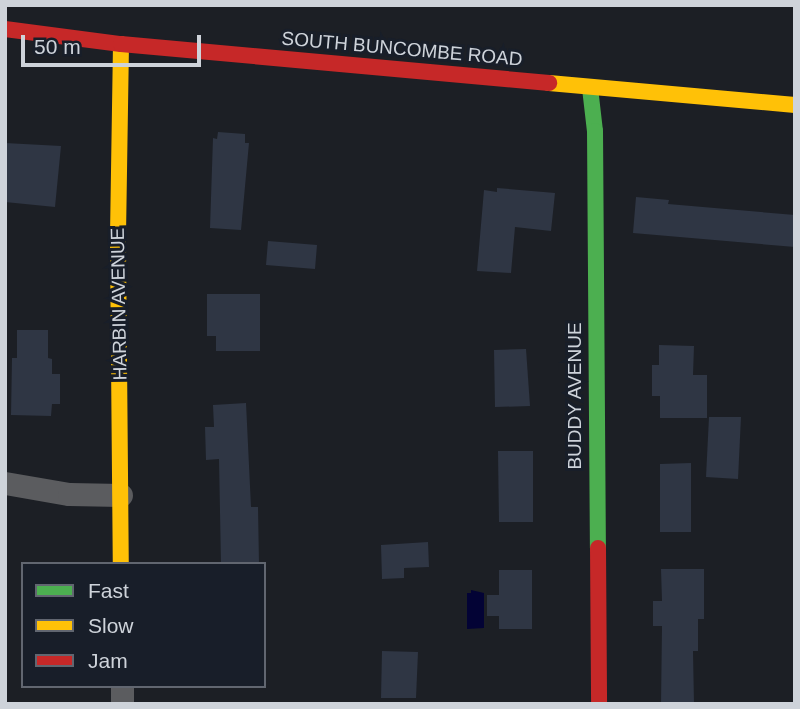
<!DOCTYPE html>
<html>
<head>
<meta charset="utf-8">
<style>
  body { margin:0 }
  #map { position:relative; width:800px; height:709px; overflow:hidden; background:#1c1f25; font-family:Arial,sans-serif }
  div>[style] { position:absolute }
  .water>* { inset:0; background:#030335 }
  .building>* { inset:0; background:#2f3644 }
  .street>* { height:23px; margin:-11.5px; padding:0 11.5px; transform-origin:11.5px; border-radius:11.5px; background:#5b5c5f }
  .fast>* { height:16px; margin:-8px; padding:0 8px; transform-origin:8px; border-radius:8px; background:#4caf50 }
  .slow>* { height:16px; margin:-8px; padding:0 8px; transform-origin:8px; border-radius:8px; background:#ffc107 }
  .jam>* { height:16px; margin:-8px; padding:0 8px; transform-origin:8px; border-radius:8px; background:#c62828 }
  span { translate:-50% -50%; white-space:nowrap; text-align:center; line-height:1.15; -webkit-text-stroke:6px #181e29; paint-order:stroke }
  .street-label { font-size:19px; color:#ced3da }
  .frame { position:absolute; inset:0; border:7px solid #ced3da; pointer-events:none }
  .legend { position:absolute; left:21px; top:562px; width:245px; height:126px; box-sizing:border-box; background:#181e29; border:2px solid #616670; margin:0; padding:9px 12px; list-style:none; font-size:21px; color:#ced3da }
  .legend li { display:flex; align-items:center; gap:14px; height:35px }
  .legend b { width:35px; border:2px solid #616670 }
  .scale { position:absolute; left:21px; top:35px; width:180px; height:32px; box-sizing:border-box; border:4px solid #ced3da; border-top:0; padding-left:9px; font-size:21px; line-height:24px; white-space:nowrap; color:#ced3da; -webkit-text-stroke:5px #181e29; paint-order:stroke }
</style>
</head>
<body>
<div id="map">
  <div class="water">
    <i style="clip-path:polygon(471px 590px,484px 593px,484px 628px,467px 629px,467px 593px,471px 593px)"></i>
  </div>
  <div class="building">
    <i style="clip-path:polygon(218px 132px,245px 134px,245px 143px,249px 143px,241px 230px,210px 228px,213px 138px,217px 139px)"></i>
    <i style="clip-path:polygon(5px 143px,61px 146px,55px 207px,5px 202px)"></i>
    <i style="clip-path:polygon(497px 188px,555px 193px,551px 231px,515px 227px,511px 273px,477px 271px,484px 190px,497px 192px)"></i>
    <i style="clip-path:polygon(636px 197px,669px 200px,668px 204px,795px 215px,795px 247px,633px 233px)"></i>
    <i style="clip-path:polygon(268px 241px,317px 245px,315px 269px,266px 265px)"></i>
    <i style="clip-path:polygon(207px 294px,260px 294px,260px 351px,216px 351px,216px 336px,207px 336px)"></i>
    <i style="clip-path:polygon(17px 330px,48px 330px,48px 358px,52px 359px,52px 374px,60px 374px,60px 404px,52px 404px,51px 416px,11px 415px,12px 358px,17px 358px)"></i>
    <i style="clip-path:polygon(659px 345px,694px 346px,693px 375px,707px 375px,707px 418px,660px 418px,660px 396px,652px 396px,652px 365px,659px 365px)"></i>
    <i style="clip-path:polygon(526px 349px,530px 406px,495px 407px,494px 350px)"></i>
    <i style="clip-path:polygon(246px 403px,251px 507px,258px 507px,259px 564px,221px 564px,219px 459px,206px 460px,205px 427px,214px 427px,213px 405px)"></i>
    <i style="clip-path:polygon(709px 417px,741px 417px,738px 479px,706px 477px)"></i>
    <i style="clip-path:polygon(498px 451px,533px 451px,533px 522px,499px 522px)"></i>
    <i style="clip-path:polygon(691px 463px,691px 532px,660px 532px,660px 464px)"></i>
    <i style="clip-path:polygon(428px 542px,429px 567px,404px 568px,404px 578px,382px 579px,381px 545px)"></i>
    <i style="clip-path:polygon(661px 569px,704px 569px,704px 619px,698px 619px,698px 651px,693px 651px,694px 704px,661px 704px,662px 626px,653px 626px,653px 601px,662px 601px)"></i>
    <i style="clip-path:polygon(499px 570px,532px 570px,532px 629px,499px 629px,499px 616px,487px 616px,487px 595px,499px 595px)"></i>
    <i style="clip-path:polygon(382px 651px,418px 652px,416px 698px,381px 698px)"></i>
  </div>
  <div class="street">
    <i style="left:5px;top:483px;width:65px;rotate:9.8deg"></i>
    <i style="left:69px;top:494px;width:52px;rotate:1.1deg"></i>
    <i style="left:122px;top:686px;width:18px;rotate:90deg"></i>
  </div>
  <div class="fast">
    <i style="left:590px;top:88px;width:43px;rotate:83.4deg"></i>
    <i style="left:595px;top:131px;width:417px;rotate:89.6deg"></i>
  </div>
  <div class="slow">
    <i style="left:121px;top:44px;width:201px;rotate:90.9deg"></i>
    <i style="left:118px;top:245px;width:319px;rotate:89.5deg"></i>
    <i style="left:549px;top:83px;width:247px;rotate:5.1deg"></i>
  </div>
  <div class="jam">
    <i style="left:5px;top:29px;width:117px;rotate:7.4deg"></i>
    <i style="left:121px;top:44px;width:430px;rotate:5.2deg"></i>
    <i style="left:598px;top:548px;width:156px;rotate:89.6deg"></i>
  </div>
  <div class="street-label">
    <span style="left:402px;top:49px;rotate:5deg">SOUTH BUNCOMBE ROAD</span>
    <span style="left:119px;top:304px;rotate:-91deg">HARBIN AVENUE</span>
    <span style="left:575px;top:396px;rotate:-90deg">BUDDY AVENUE</span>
  </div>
  <div class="frame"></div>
  <ul class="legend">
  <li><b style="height:9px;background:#4caf50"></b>Fast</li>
  <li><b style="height:9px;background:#ffc107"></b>Slow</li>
  <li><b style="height:9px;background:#c62828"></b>Jam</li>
  </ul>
  <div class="scale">50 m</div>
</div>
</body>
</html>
